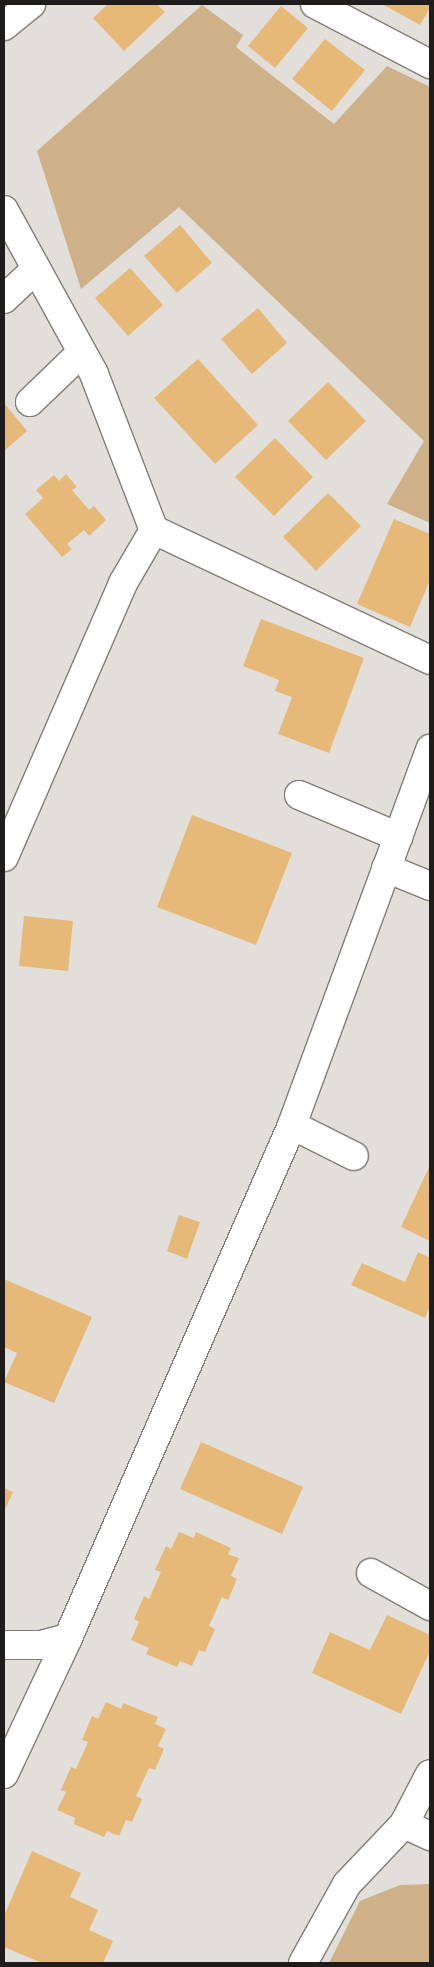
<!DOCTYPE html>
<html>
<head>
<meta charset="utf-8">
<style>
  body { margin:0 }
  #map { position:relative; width:434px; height:1967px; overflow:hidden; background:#e2dfda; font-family:"Varela Round",sans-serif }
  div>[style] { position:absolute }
  .green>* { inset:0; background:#ceb189 }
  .building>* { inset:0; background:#e6b979 }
  .roads { filter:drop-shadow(1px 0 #807d78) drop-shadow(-1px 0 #807d78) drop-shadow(0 1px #807d78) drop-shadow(0 -1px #807d78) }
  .minor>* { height:28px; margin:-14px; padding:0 14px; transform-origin:14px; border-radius:14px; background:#fff }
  span { translate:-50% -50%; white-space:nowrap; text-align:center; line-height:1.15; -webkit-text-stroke:4px #fff; paint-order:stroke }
  .frame { position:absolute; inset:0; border:5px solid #1e1d1b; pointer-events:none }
</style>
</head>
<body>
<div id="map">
  <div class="green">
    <i style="clip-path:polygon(202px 5px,243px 35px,236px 47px,334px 124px,387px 66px,430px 87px,430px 523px,387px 504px,424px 441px,179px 207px,81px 289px,37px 151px)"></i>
    <i style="clip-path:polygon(430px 1884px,430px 1963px,329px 1963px,360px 1901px,400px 1885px)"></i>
  </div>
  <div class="building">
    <i style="clip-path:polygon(108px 4px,157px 4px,165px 12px,124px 51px,93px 18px)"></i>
    <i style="clip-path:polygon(382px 4px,430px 4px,430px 8px,420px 25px)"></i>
    <i style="clip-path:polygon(281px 6px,308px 28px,275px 68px,248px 46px)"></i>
    <i style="clip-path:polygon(325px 39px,365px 70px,332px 111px,292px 79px)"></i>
    <i style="clip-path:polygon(180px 225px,212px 263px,177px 293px,144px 256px)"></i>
    <i style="clip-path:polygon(130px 268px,163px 305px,128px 336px,95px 298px)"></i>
    <i style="clip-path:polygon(258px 308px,287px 343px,252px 374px,221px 339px)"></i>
    <i style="clip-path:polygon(198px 359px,258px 425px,215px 464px,154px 398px)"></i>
    <i style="clip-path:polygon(328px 382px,366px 421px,326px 460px,288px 421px)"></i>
    <i style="clip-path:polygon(4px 403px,27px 431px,4px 451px)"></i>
    <i style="clip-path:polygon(275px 438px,313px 477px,274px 516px,235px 477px)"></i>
    <i style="clip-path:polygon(66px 474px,77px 487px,72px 490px,89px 510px,94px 506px,106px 520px,89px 536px,84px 530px,67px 544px,72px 549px,62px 557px,25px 514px,43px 498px,36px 490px,54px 475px,59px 481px)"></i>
    <i style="clip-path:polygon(328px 493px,361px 526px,316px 571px,283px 537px)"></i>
    <i style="clip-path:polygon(394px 519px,430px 534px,430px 580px,410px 627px,357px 604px)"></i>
    <i style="clip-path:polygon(261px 619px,364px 658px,329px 753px,278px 734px,292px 697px,275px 691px,279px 680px,243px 666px)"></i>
    <i style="clip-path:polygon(192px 815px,292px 853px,256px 945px,157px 907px)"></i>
    <i style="clip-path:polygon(24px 916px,73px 921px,68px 971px,19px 966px)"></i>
    <i style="clip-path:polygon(430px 1165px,430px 1241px,401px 1227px)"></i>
    <i style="clip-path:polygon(179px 1215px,200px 1222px,187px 1259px,167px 1251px)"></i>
    <i style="clip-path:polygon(418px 1252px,430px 1258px,430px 1306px,425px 1318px,351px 1285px,362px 1263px,405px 1282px)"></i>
    <i style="clip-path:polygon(4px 1279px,92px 1317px,54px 1403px,4px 1382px,17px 1353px,4px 1347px)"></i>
    <i style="clip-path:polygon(201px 1442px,303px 1487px,282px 1534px,180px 1489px)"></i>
    <i style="clip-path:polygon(4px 1488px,13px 1492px,4px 1512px)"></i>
    <i style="clip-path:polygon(179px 1532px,194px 1538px,196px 1532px,231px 1548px,228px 1554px,239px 1558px,231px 1576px,237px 1579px,228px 1600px,222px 1597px,209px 1626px,215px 1629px,205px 1652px,199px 1650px,192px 1666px,180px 1661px,177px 1667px,146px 1654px,149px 1648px,131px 1640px,139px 1622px,134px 1619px,144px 1596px,149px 1599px,161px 1572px,155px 1570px,166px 1546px,171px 1549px)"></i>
    <i style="clip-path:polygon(387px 1615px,430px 1635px,430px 1651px,401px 1714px,312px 1673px,330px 1632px,370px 1650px)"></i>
    <i style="clip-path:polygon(106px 1702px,121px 1709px,123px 1703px,158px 1717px,155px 1724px,166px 1729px,158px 1746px,164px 1749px,155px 1770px,149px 1768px,136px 1796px,142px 1799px,132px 1822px,126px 1820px,119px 1836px,107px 1831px,104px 1837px,74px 1824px,75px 1818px,57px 1810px,66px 1792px,61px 1790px,71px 1767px,76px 1769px,88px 1742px,82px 1740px,92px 1716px,98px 1719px)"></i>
    <i style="clip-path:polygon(32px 1851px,81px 1873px,70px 1897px,98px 1910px,89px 1930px,113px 1941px,103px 1963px,42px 1963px,4px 1947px,4px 1916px)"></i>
  </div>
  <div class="roads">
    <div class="minor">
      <i style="left:315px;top:4px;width:130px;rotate:27.6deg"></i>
      <i style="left:4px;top:26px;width:35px;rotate:-39deg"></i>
      <i style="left:4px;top:210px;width:187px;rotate:61.2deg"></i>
      <i style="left:94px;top:374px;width:167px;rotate:69deg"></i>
      <i style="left:154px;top:530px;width:305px;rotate:25.2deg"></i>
      <i style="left:4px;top:299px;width:44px;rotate:-43.2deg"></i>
      <i style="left:30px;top:402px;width:72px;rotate:-43.9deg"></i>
      <i style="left:299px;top:795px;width:108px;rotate:22.8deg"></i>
      <i style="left:4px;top:857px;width:299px;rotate:-66.5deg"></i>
      <i style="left:123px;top:583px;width:61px;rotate:-59.7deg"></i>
      <i style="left:386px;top:868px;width:48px;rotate:22.2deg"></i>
      <i style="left:292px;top:1125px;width:69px;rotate:26.6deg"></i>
      <i style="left:371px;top:1573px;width:68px;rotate:29.2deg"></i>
      <i style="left:4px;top:1645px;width:37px"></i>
      <i style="left:41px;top:1645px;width:28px;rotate:-15deg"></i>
      <i style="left:4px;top:1774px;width:150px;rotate:-64.8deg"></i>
      <i style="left:68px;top:1638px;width:560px;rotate:-66.41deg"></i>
      <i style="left:292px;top:1125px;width:401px;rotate:-69.8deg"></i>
      <i style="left:404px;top:1824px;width:29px;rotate:25deg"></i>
      <i style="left:303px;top:1963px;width:90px;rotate:-60.9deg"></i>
      <i style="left:347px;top:1884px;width:83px;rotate:-46.5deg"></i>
      <i style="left:404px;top:1824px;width:56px;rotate:-62.5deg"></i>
    </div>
  </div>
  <div class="frame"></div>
</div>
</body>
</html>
